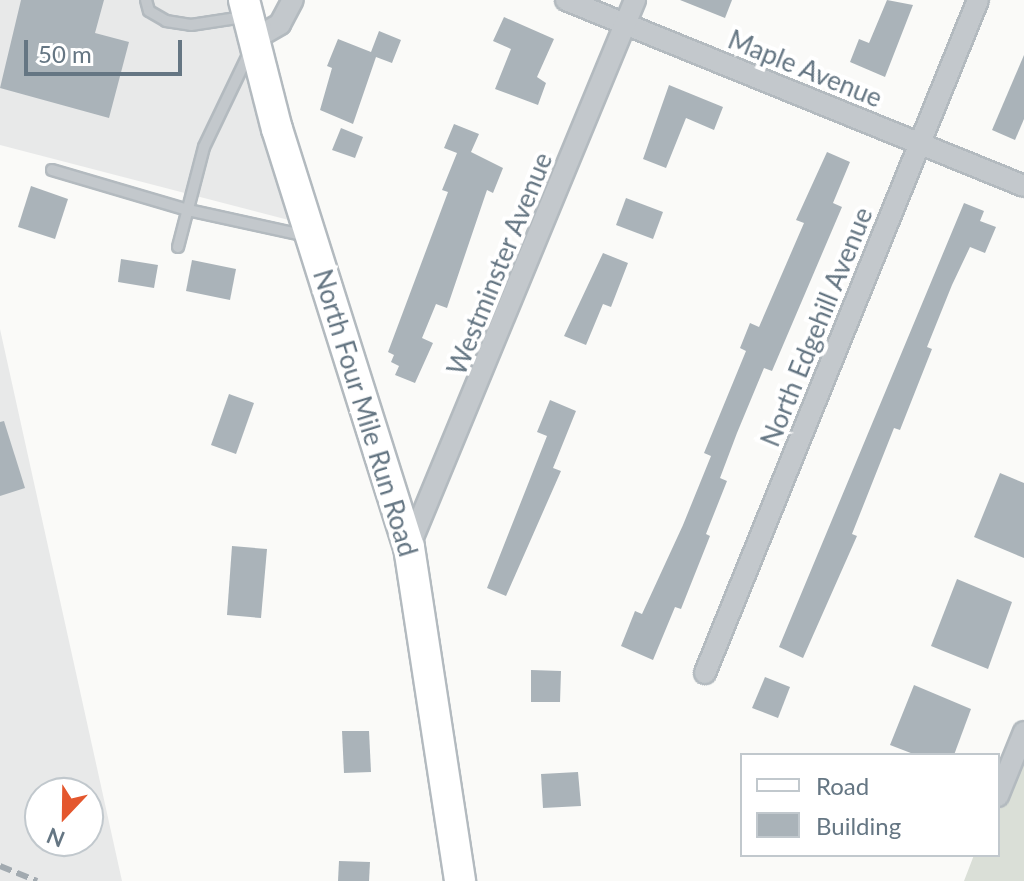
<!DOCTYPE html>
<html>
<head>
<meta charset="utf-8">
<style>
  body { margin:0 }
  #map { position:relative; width:1024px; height:881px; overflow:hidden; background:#fafaf8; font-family:Lato,sans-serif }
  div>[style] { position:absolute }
  .built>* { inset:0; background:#e8e9e9 }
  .green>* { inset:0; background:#dadfd7 }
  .building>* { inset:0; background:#aab3b9 }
  .roads { filter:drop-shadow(2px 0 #b3babf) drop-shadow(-2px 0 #b3babf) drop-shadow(0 2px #b3babf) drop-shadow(0 -2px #b3babf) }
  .lane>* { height:10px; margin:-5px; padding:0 5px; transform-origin:5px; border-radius:5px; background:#c3c8cc }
  .street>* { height:20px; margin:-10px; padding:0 10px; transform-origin:10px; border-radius:10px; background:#c3c8cc }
  .secondary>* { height:30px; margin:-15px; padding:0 15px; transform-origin:15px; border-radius:15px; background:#fff }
  .rail>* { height:6px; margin-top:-3px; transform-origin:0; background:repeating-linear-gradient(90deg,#a2aab0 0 12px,transparent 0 18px) }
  span { translate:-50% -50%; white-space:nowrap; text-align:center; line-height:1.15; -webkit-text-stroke:8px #fff; paint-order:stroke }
  .street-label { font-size:26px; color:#657683 }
  .legend { position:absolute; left:740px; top:753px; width:260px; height:104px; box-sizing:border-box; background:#fff; border:2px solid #c1c8cd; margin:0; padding:10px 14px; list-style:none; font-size:24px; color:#657683 }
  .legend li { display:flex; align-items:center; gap:16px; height:40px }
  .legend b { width:40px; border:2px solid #c1c8cd }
  .north { position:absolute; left:24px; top:777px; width:80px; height:80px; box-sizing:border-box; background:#fff; border:2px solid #c1c8cd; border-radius:50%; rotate:202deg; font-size:22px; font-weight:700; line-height:32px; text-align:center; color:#657683 }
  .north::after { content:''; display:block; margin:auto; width:28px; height:36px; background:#e4572e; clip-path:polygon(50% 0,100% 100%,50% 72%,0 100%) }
  .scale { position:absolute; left:24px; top:40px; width:158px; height:36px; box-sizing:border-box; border:4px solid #657683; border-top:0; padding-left:10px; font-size:24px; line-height:28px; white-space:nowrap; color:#657683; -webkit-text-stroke:6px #fff; paint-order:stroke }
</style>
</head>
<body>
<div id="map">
  <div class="built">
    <i style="clip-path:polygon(0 0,244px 0,308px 225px,0 145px)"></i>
    <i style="clip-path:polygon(evenodd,0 329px,122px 881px,0 881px,0 329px,40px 793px,88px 793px,88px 841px,40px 841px,40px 793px)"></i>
  </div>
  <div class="green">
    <i style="clip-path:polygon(1024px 732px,1024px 881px,964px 881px,974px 855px,998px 855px,998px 796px)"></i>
  </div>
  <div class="building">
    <i style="clip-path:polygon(21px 0,104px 0,95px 33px,129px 42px,109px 118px,0 88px)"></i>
    <i style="clip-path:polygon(680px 0,732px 0,725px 18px)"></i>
    <i style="clip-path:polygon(887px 0,913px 5px,885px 77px,850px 62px,859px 39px,869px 43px)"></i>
    <i style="clip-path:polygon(504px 17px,554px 39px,537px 77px,546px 83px,538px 105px,495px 89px,511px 49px,493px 41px)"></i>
    <i style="clip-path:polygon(379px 31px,401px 40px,392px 63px,376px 57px,353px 124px,320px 110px,332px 68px,327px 66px,338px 39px,371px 52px)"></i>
    <i style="clip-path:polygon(1024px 55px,1024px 119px,1015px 140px,992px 130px)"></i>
    <i style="clip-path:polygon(669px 85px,723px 107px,714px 130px,686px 118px,666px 168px,643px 159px)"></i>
    <i style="clip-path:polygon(454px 124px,479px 134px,471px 152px,503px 168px,493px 193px,487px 190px,447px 308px,436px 304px,422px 338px,433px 343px,415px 383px,395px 375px,399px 366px,391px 362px,394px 355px,388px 352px,448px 192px,442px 190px,457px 153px,444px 148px)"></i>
    <i style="clip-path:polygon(341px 128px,363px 137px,355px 158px,332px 150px)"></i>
    <i style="clip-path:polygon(827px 152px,850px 162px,833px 203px,842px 207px,772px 371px,764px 368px,737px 433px,720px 478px,727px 481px,706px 534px,710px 536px,681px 609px,675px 607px,653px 660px,621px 646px,635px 611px,642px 614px,683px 525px,711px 456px,704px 453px,746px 351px,740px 348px,750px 323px,759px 327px,804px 223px,796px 220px)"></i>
    <i style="clip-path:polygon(31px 186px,68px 199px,55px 239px,18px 227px)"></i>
    <i style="clip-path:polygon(626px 198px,663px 212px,653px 239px,616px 225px)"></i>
    <i style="clip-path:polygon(964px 203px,984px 211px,980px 221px,996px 227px,985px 253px,970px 247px,952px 285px,927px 347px,932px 349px,900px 430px,894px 428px,852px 534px,857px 536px,803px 658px,779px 647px)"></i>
    <i style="clip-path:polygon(603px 253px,628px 263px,611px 307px,603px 304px,586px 345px,564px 336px)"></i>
    <i style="clip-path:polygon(121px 259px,158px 265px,154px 288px,118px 282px)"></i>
    <i style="clip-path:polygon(192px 260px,236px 269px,230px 300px,186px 291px)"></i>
    <i style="clip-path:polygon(229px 394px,254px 403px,236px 454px,211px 445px)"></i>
    <i style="clip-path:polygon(550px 400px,576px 411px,553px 468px,561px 471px,506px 596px,487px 588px,547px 436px,537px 432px)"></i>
    <i style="clip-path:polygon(4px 421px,25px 488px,0 496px,0 422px)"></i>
    <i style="clip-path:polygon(1000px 473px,1024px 483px,1024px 558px,974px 537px)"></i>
    <i style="clip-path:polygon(232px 546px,267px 549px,261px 618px,227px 615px)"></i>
    <i style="clip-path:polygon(957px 579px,1012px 602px,988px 669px,931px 646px)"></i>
    <i style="clip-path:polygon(531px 670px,561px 671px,560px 702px,531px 702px)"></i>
    <i style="clip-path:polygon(765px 677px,790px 687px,778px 718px,752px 708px)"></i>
    <i style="clip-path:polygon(914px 685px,971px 709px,954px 755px,916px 755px,890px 745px)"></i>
    <i style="clip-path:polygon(342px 731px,369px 731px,371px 772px,344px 773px)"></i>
    <i style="clip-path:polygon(578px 772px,581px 806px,543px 808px,541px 774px)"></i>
    <i style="clip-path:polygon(339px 861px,370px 862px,369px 881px,338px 881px)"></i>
  </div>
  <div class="roads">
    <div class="lane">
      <i style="left:146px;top:0;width:11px;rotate:75deg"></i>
      <i style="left:149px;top:11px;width:20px;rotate:30deg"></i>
      <i style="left:166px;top:21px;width:25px;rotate:9deg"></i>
      <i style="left:191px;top:25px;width:53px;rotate:-8.7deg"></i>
      <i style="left:52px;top:170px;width:142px;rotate:16.4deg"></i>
      <i style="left:188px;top:210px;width:121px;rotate:12.4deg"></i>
      <i style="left:178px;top:247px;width:103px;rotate:-75.4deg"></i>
      <i style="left:204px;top:147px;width:106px;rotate:-64.4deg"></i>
    </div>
    <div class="street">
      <i style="left:566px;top:0;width:494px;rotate:22.1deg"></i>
      <i style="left:256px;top:38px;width:28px;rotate:-30deg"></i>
      <i style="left:280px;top:24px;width:27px;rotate:-62deg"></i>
      <i style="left:409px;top:547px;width:592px;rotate:-67.55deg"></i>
      <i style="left:705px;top:673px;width:726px;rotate:-67.92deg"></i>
      <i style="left:998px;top:796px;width:69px;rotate:-67.9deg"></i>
    </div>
    <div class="secondary">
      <i style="left:244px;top:0;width:133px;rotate:75.7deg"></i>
      <i style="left:277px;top:129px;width:438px;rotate:72.5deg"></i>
      <i style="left:409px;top:547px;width:338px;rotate:81.3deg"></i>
    </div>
  </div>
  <div class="rail">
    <i style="left:0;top:866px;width:40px;rotate:22deg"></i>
  </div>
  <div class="street-label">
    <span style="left:805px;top:69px;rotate:22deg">Maple Avenue</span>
    <span style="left:500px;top:264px;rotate:-68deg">Westminster Avenue</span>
    <span style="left:817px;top:327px;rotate:-68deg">North Edgehill Avenue</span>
    <span style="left:365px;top:413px;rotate:73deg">North Four Mile Run Road</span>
  </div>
  <ul class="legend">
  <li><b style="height:10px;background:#fff"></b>Road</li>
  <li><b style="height:22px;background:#aab3b9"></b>Building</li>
  </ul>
  <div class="north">N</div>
  <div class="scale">50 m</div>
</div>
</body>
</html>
